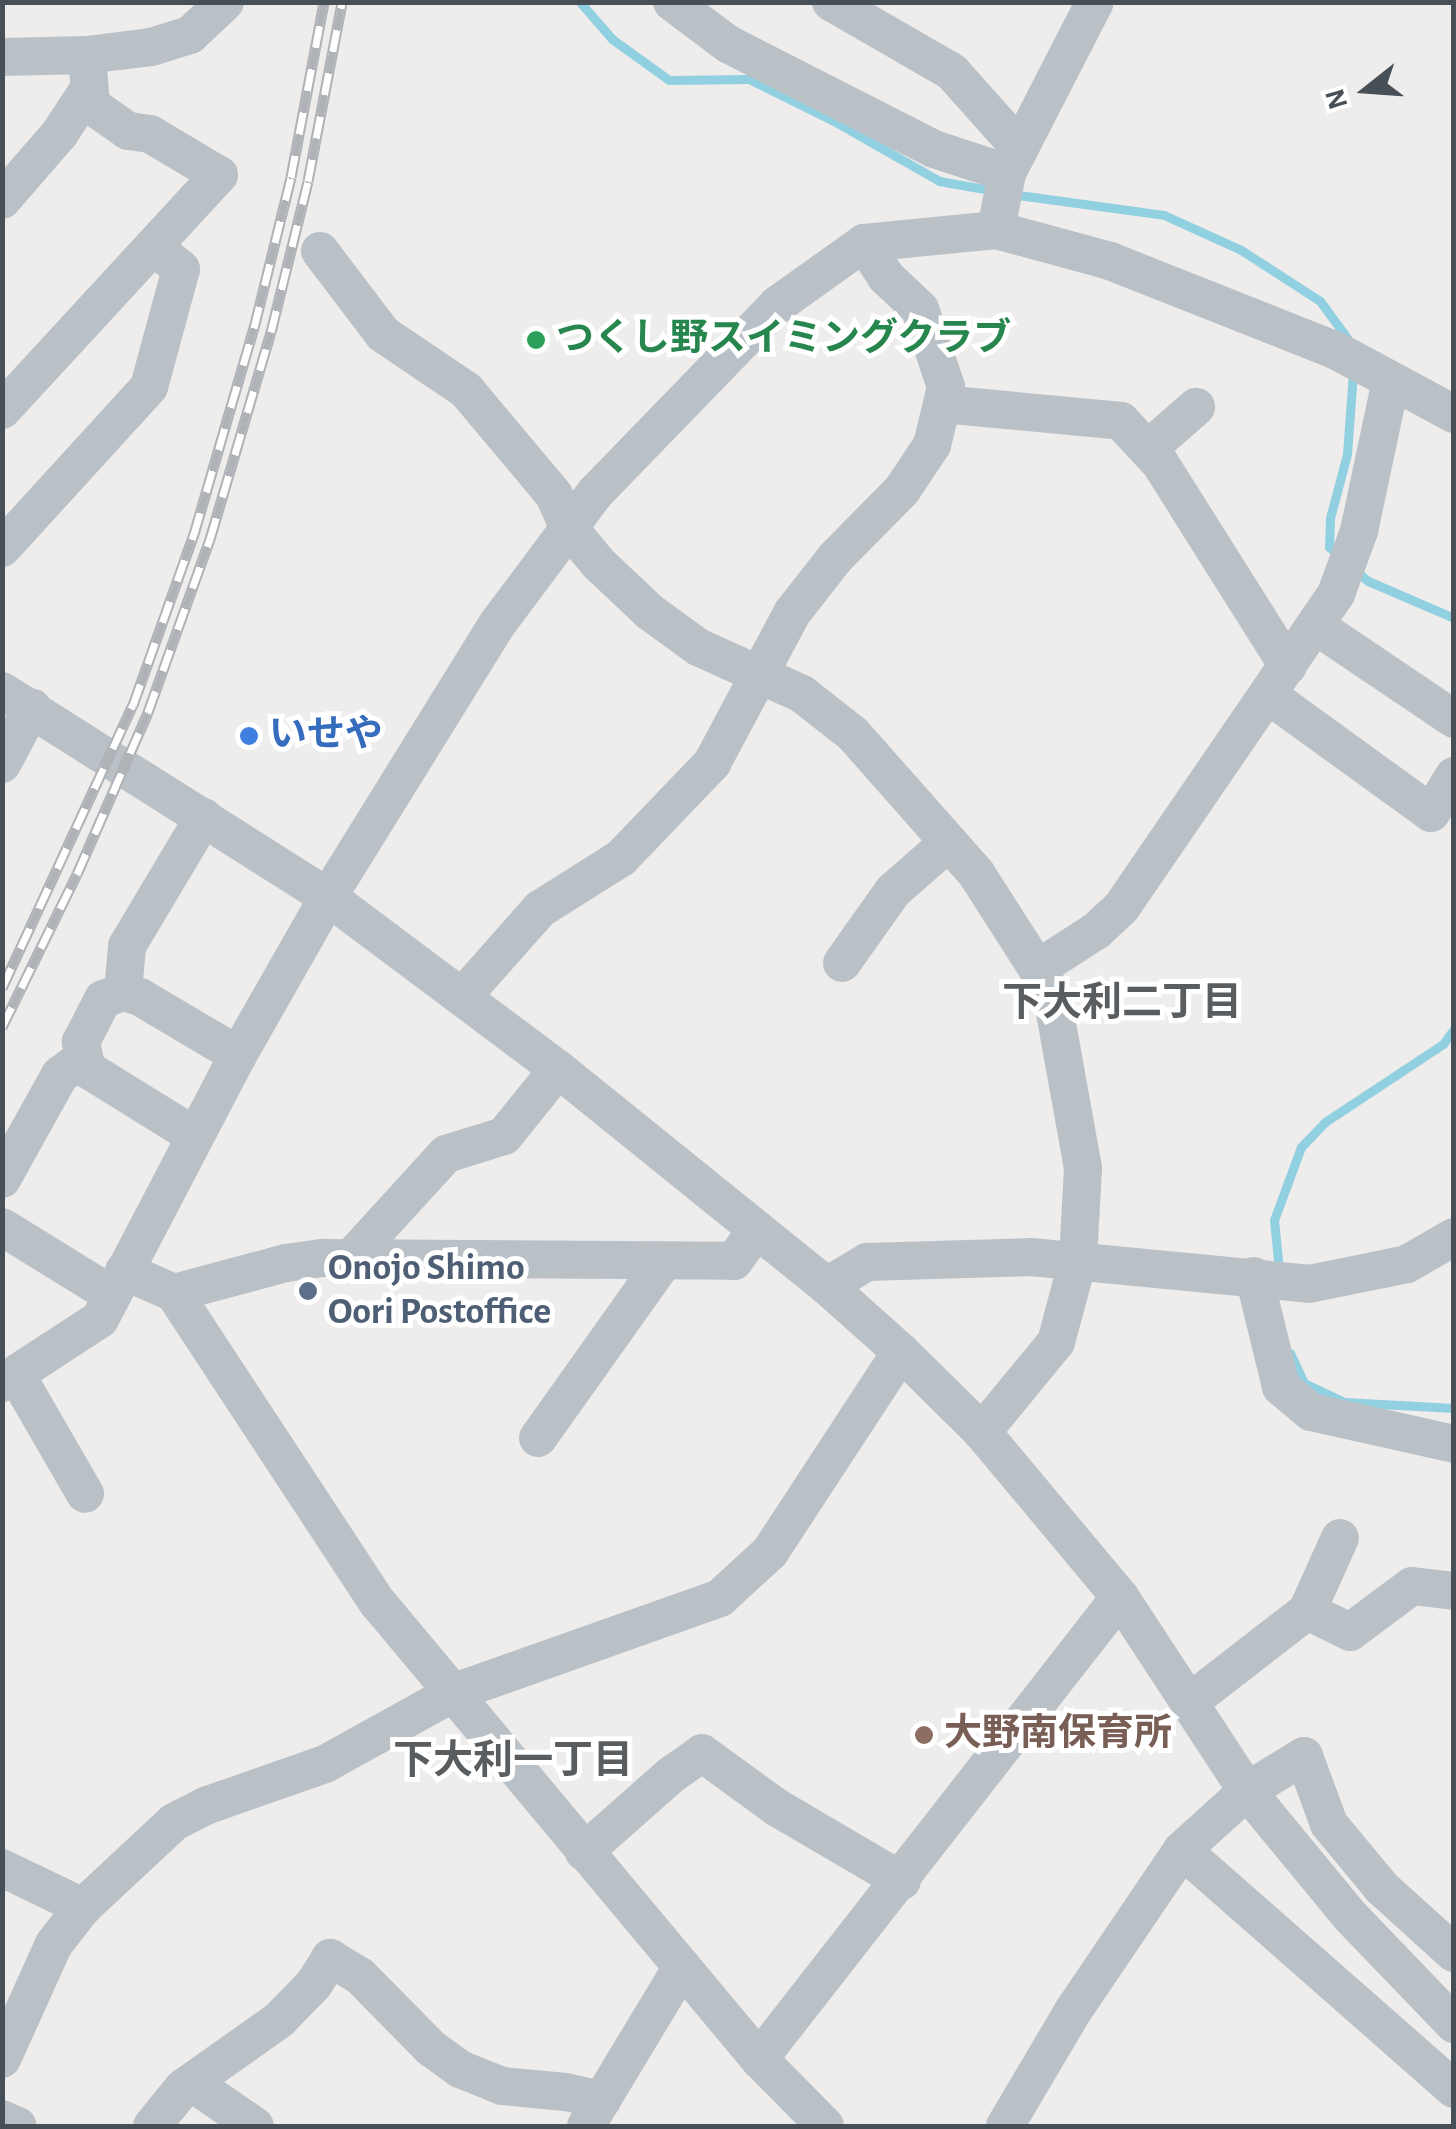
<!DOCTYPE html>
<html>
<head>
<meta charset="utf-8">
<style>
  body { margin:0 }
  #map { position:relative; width:1456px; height:2129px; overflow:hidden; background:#efecec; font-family:"Alegreya Sans","Noto Sans JP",sans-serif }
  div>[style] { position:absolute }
  .stream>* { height:9px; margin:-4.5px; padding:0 4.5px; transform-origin:4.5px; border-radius:4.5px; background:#90d0e1 }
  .minor>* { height:38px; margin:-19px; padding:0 19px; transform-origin:19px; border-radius:19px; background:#b9c1c7 }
  .rail>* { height:11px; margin-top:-5.5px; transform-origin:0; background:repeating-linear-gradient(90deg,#fff 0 22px,#afb2b6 0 44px); box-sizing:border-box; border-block:2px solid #afb2b6 }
  .dots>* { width:28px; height:28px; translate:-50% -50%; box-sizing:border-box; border:5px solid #fff; border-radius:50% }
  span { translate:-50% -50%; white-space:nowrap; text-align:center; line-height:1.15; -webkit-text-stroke:10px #fff; paint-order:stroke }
  .leisure-label { font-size:38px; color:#27864d; font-weight:700 }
  .left { translate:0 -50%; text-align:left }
  .shop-label { font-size:38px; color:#366cbe; font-weight:700 }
  .service-label { font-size:38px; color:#4e5e75; font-weight:700 }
  .education-label { font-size:38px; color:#785e54; font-weight:700 }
  .neighbourhood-label { font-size:40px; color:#5a5d60; font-weight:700 }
  .frame { position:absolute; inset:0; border:5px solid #474f57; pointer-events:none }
  .north { position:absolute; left:1316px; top:40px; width:100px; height:100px; -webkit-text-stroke:8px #fff; paint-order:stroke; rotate:253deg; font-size:28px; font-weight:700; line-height:40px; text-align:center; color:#474f57 }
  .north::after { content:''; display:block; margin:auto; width:35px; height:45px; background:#474f57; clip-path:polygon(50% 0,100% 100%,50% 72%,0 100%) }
</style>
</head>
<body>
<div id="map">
  <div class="stream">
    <i style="left:580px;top:2px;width:49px;rotate:49.1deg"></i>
    <i style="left:612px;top:39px;width:70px;rotate:35.7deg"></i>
    <i style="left:669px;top:80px;width:80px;rotate:-0.7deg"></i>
    <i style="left:749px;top:79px;width:95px;rotate:26.3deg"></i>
    <i style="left:834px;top:121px;width:121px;rotate:29.7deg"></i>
    <i style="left:939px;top:181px;width:58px;rotate:10deg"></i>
    <i style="left:1011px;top:194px;width:154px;rotate:7.8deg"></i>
    <i style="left:1164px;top:215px;width:85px;rotate:24.4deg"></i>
    <i style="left:1241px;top:250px;width:94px;rotate:32.8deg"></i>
    <i style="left:1320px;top:301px;width:51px;rotate:53.8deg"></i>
    <i style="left:1338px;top:555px;width:12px;rotate:-138deg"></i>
    <i style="left:1329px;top:547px;width:29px;rotate:-88deg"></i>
    <i style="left:1330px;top:518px;width:66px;rotate:-75.1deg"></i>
    <i style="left:1347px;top:454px;width:82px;rotate:-85.8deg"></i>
    <i style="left:1354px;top:569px;width:18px;rotate:41deg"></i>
    <i style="left:1368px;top:581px;width:94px;rotate:23.3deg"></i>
    <i style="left:1279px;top:1270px;width:50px;rotate:-95.7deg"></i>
    <i style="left:1274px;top:1220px;width:78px;rotate:-69.7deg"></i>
    <i style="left:1301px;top:1147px;width:35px;rotate:-46deg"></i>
    <i style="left:1325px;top:1122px;width:141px;rotate:-33.5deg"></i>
    <i style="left:1443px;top:1044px;width:19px;rotate:-54deg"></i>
    <i style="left:1290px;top:1353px;width:33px;rotate:65deg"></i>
    <i style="left:1304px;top:1383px;width:44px;rotate:25.4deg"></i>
    <i style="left:1344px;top:1402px;width:110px;rotate:3.1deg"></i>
  </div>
  <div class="minor">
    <i style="left:672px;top:2px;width:70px;rotate:36.9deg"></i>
    <i style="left:728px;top:44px;width:231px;rotate:27deg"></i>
    <i style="left:934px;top:149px;width:77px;rotate:18.2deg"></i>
    <i style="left:831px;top:2px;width:140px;rotate:30deg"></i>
    <i style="left:952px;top:72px;width:102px;rotate:48.2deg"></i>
    <i style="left:2px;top:57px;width:85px;rotate:-1.3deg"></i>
    <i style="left:87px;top:55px;width:64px;rotate:-7.1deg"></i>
    <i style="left:151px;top:47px;width:41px;rotate:-17.1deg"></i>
    <i style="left:190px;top:35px;width:48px;rotate:-43.3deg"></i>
    <i style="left:2px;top:200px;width:89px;rotate:-49.1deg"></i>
    <i style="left:60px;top:133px;width:51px;rotate:-56.9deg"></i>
    <i style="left:996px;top:230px;width:58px;rotate:-79.1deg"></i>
    <i style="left:1007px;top:173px;width:192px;rotate:-62.8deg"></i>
    <i style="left:320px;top:251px;width:104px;rotate:52.8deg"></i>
    <i style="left:383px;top:334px;width:100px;rotate:34deg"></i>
    <i style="left:466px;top:390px;width:137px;rotate:50deg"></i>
    <i style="left:554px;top:495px;width:36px;rotate:66deg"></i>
    <i style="left:569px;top:528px;width:47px;rotate:50.2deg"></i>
    <i style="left:599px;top:564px;width:70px;rotate:43.3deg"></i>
    <i style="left:650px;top:612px;width:59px;rotate:36.1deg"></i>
    <i style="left:698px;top:647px;width:114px;rotate:24.3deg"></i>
    <i style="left:802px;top:694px;width:65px;rotate:38.1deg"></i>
    <i style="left:853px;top:734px;width:186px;rotate:48.5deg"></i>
    <i style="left:976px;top:873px;width:128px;rotate:57.4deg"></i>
    <i style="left:1045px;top:981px;width:28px;rotate:71deg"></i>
    <i style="left:1054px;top:1007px;width:164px;rotate:79.8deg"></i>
    <i style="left:1083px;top:1168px;width:92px;rotate:93.1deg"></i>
    <i style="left:1078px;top:1260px;width:85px;rotate:105deg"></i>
    <i style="left:1056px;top:1342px;width:117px;rotate:129.4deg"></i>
    <i style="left:942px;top:404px;width:180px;rotate:5.4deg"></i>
    <i style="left:1121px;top:421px;width:57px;rotate:47.1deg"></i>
    <i style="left:1160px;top:463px;width:240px;rotate:57.8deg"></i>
    <i style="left:2px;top:410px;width:320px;rotate:-47.3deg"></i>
    <i style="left:219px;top:175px;width:80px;rotate:-149.3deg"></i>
    <i style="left:150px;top:134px;width:22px;rotate:-172deg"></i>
    <i style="left:128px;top:131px;width:45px;rotate:-144.9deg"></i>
    <i style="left:91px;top:105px;width:50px;rotate:-94.6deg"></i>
    <i style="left:1148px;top:449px;width:64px;rotate:-41.2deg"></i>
    <i style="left:2px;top:548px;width:218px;rotate:-47.6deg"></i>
    <i style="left:149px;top:387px;width:122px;rotate:-74.8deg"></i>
    <i style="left:181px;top:269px;width:35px;rotate:-141deg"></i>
    <i style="left:1316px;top:626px;width:166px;rotate:34deg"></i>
    <i style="left:2px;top:691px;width:386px;rotate:32.3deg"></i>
    <i style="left:328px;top:897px;width:287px;rotate:36.8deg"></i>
    <i style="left:558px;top:1069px;width:346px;rotate:38.9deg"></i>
    <i style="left:827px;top:1286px;width:99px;rotate:41.7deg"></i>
    <i style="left:901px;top:1352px;width:114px;rotate:44.6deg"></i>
    <i style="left:982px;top:1432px;width:215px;rotate:50.1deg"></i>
    <i style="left:1120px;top:1597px;width:232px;rotate:56.8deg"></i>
    <i style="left:1247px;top:1791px;width:163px;rotate:50.5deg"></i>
    <i style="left:1351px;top:1917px;width:149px;rotate:46.1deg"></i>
    <i style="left:1268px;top:695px;width:201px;rotate:35.9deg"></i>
    <i style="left:1431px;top:813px;width:44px;rotate:-58.1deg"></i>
    <i style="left:2px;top:764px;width:64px;rotate:-61.8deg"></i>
    <i style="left:842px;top:963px;width:88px;rotate:-54.7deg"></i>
    <i style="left:893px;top:891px;width:74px;rotate:-41.2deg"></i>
    <i style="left:1037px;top:969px;width:70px;rotate:-32.8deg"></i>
    <i style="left:1096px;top:931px;width:34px;rotate:-43deg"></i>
    <i style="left:1121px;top:908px;width:381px;rotate:-55.6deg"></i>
    <i style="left:1336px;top:594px;width:67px;rotate:-69.9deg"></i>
    <i style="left:1359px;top:531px;width:153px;rotate:-78deg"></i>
    <i style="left:123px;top:992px;width:46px;rotate:-85deg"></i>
    <i style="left:127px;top:946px;width:150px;rotate:-59.2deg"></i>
    <i style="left:463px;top:996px;width:116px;rotate:-48.5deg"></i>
    <i style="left:540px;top:909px;width:96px;rotate:-32.2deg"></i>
    <i style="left:621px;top:858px;width:132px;rotate:-46.2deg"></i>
    <i style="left:712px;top:763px;width:170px;rotate:-61.9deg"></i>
    <i style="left:792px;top:613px;width:70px;rotate:-52deg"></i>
    <i style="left:835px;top:558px;width:95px;rotate:-45.4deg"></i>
    <i style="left:902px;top:490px;width:54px;rotate:-56.3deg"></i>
    <i style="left:932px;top:445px;width:60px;rotate:-76.4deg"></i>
    <i style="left:946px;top:387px;width:82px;rotate:-108.4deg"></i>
    <i style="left:920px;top:309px;width:47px;rotate:-136.7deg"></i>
    <i style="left:886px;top:277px;width:40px;rotate:-122.9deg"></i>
    <i style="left:195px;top:1136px;width:127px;rotate:-148.2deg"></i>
    <i style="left:87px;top:1069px;width:28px;rotate:-103deg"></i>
    <i style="left:81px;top:1042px;width:48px;rotate:-62.9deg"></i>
    <i style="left:103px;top:999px;width:21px;rotate:-19deg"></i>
    <i style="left:123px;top:992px;width:18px;rotate:16deg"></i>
    <i style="left:140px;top:997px;width:114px;rotate:30.6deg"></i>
    <i style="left:2px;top:1179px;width:119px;rotate:-60.9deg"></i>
    <i style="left:60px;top:1075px;width:26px;rotate:-37deg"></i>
    <i style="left:2px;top:1227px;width:129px;rotate:31.7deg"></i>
    <i style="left:352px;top:1257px;width:139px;rotate:-47.6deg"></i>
    <i style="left:446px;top:1154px;width:61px;rotate:-17.2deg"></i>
    <i style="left:504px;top:1136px;width:86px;rotate:-51.1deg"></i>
    <i style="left:124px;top:1271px;width:55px;rotate:23.7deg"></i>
    <i style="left:174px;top:1293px;width:371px;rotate:56.7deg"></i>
    <i style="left:378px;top:1603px;width:594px;rotate:50.12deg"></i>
    <i style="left:759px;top:2059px;width:94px;rotate:45.4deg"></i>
    <i style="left:1254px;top:1276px;width:114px;rotate:76.3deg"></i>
    <i style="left:1281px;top:1387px;width:39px;rotate:40deg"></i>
    <i style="left:1311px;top:1412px;width:147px;rotate:12.6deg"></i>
    <i style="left:827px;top:1286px;width:47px;rotate:-31deg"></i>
    <i style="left:867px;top:1262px;width:164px;rotate:-1.7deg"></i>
    <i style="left:1031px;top:1257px;width:279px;rotate:5.5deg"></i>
    <i style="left:1309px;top:1284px;width:100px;rotate:-11.5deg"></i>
    <i style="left:1407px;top:1264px;width:54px;rotate:-29.9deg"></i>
    <i style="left:174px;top:1293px;width:116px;rotate:-15deg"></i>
    <i style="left:286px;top:1263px;width:37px;rotate:-8deg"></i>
    <i style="left:323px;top:1258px;width:411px;rotate:0.4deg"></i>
    <i style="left:734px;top:1261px;width:39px;rotate:-54deg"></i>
    <i style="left:17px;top:1376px;width:136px;rotate:60deg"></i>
    <i style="left:2px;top:1383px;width:117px;rotate:-33.1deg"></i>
    <i style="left:100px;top:1319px;width:298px;rotate:-62.4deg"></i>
    <i style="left:238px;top:1055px;width:182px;rotate:-60.3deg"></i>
    <i style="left:328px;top:897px;width:322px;rotate:-58.2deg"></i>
    <i style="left:498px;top:623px;width:119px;rotate:-53.2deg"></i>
    <i style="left:569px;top:528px;width:44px;rotate:-53.4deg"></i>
    <i style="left:595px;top:493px;width:262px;rotate:-45.9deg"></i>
    <i style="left:777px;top:305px;width:107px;rotate:-35.5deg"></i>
    <i style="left:864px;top:243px;width:133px;rotate:-5.6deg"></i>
    <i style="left:996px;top:230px;width:118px;rotate:15.2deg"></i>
    <i style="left:1110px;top:261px;width:242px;rotate:21.6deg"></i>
    <i style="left:1335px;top:350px;width:135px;rotate:28.3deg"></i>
    <i style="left:538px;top:1438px;width:216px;rotate:-54.6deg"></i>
    <i style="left:1307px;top:1611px;width:48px;rotate:26deg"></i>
    <i style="left:1350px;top:1632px;width:77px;rotate:-36.6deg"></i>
    <i style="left:1412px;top:1586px;width:42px;rotate:6.8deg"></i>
    <i style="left:1191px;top:1701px;width:147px;rotate:-37.8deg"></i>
    <i style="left:1307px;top:1611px;width:80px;rotate:-65.7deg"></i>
    <i style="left:1182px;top:1850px;width:362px;rotate:41.3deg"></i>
    <i style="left:584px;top:1852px;width:116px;rotate:-41.5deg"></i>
    <i style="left:671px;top:1775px;width:38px;rotate:-35deg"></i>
    <i style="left:702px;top:1753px;width:92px;rotate:36.1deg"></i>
    <i style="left:776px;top:1807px;width:146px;rotate:30.4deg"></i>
    <i style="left:2px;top:1868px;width:90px;rotate:25.7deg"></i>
    <i style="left:2px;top:2059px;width:126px;rotate:-65.7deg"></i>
    <i style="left:54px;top:1944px;width:47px;rotate:-51.9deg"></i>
    <i style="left:83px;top:1907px;width:125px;rotate:-43deg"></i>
    <i style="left:174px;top:1822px;width:38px;rotate:-27deg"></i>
    <i style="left:208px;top:1805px;width:124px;rotate:-19.3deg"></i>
    <i style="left:325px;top:1764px;width:149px;rotate:-29deg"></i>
    <i style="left:455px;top:1692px;width:281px;rotate:-19.5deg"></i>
    <i style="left:720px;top:1598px;width:68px;rotate:-42.6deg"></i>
    <i style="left:770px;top:1552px;width:239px;rotate:-56.8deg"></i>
    <i style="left:759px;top:2059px;width:586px;rotate:-52deg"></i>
    <i style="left:192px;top:2083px;width:76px;rotate:34.3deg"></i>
    <i style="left:2px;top:2119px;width:17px;rotate:24deg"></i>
    <i style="left:152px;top:2126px;width:49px;rotate:-50.8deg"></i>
    <i style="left:183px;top:2088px;width:118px;rotate:-35.3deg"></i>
    <i style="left:279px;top:2020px;width:50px;rotate:-45.8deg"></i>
    <i style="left:314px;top:1984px;width:31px;rotate:-58deg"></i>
    <i style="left:330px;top:1958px;width:35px;rotate:31deg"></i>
    <i style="left:360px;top:1976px;width:101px;rotate:45.4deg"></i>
    <i style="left:431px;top:2048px;width:36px;rotate:36deg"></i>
    <i style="left:460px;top:2069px;width:45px;rotate:22deg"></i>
    <i style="left:502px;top:2086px;width:64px;rotate:5.4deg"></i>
    <i style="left:566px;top:2092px;width:37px;rotate:13deg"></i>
    <i style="left:586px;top:2126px;width:186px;rotate:-58.9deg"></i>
    <i style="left:1005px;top:2126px;width:134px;rotate:-59.4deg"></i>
    <i style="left:1073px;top:2011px;width:194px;rotate:-55.9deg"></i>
    <i style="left:1182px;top:1850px;width:88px;rotate:-42.2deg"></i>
    <i style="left:1247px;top:1791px;width:67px;rotate:-31.6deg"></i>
    <i style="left:1304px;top:1756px;width:72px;rotate:69.8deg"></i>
    <i style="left:1329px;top:1824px;width:83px;rotate:50.4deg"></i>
    <i style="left:1382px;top:1888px;width:97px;rotate:42.1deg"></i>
  </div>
  <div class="rail">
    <i style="left:2px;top:988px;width:312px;rotate:-65.2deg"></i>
    <i style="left:133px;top:705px;width:182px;rotate:-70.4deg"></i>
    <i style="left:194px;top:534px;width:215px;rotate:-73.8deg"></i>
    <i style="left:254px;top:328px;width:155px;rotate:-76.2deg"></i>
    <i style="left:291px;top:177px;width:178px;rotate:-79.3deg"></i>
    <i style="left:2px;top:1027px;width:170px;rotate:-63.9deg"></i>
    <i style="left:77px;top:874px;width:177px;rotate:-66.3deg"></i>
    <i style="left:148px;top:712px;width:184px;rotate:-70.3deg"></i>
    <i style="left:210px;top:539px;width:216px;rotate:-73.6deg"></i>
    <i style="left:271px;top:332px;width:155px;rotate:-76.2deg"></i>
    <i style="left:308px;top:181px;width:182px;rotate:-79.2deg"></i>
  </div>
  <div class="dots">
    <i style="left:536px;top:340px;background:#2e9e5b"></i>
    <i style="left:249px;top:736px;background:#3f7fe0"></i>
    <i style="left:308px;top:1291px;background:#5c6f8a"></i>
    <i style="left:924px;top:1735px;background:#8d6e63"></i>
  </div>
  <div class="leisure-label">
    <span class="left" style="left:556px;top:340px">つくし野スイミングクラブ</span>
  </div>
  <div class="shop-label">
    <span class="left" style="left:269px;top:736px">いせや</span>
  </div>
  <div class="service-label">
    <span class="left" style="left:328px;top:1291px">Onojo Shimo<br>Oori Postoffice</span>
  </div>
  <div class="education-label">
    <span class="left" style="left:944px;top:1735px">大野南保育所</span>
  </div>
  <div class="neighbourhood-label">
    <span style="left:1122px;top:1003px">下大利二丁目</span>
    <span style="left:513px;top:1761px">下大利一丁目</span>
  </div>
  <div class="frame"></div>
  <div class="north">N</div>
</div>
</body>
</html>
